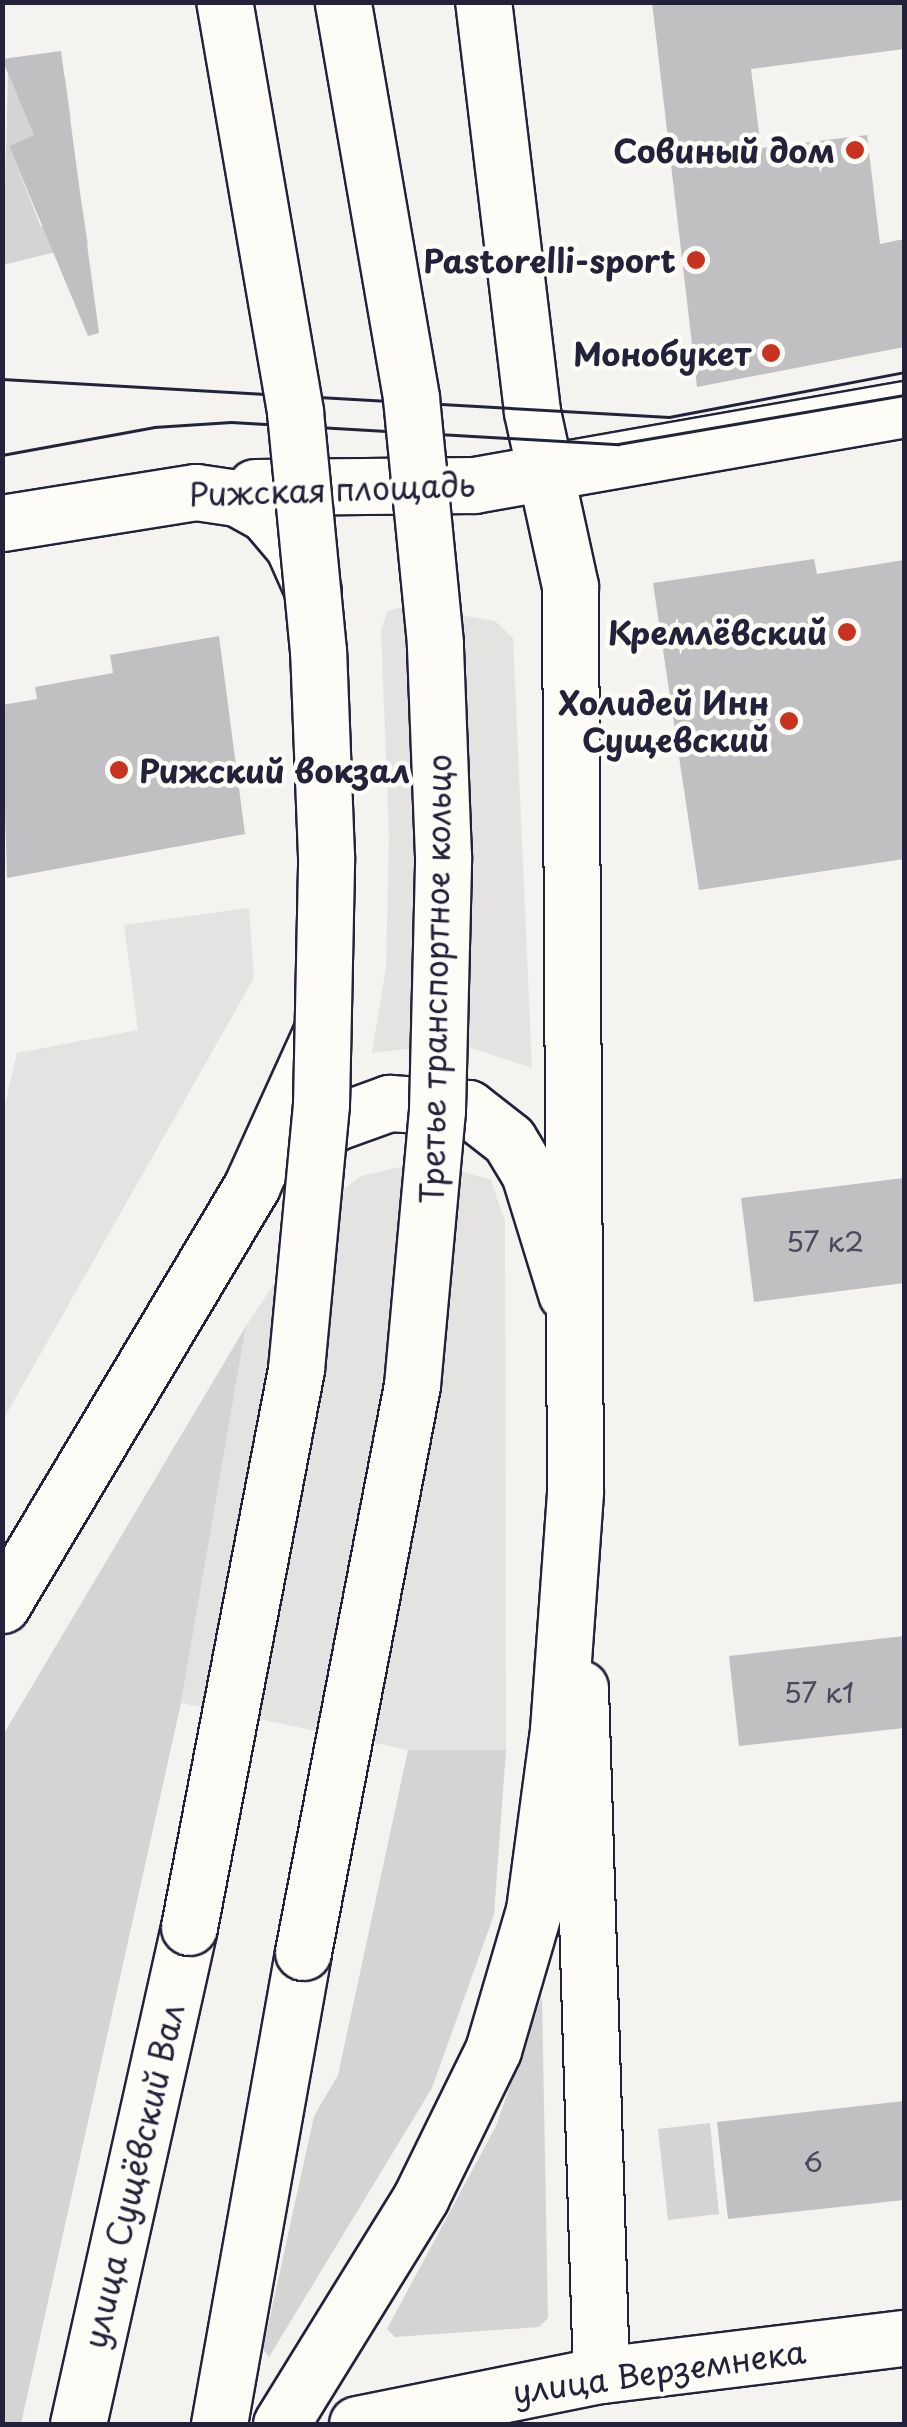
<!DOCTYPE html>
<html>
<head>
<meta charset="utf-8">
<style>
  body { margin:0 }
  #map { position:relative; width:907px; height:2427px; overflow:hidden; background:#f4f3ef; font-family:"Playpen Sans",sans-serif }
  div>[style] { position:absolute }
  .built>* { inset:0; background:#e4e3e2 }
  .green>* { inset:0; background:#d5d4d5 }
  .building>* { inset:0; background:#c0bfc2 }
  .roads { filter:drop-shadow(2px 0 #22223b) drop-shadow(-2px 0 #22223b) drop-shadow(0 2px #22223b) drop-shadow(0 -2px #22223b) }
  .secondary>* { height:55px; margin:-27.5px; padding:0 27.5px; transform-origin:27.5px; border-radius:27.5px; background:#fdfcf7 }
  .primary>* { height:55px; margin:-27.5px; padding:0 27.5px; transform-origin:27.5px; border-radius:27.5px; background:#fdfcf7 }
  .tram>* { height:2.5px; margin:-1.25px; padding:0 1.25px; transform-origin:1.25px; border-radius:1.25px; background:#22223b }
  .bridges { filter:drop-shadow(2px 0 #22223b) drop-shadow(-2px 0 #22223b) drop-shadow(0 2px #22223b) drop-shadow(0 -2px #22223b) }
  .primary-bridge>* { height:55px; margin:-27.5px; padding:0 27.5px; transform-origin:27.5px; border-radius:27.5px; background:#fdfcf7 }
  .dots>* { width:28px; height:28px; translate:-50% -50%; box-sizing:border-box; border:5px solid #fdfcf7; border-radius:50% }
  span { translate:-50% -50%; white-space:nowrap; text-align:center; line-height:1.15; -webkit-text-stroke:9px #fdfcf7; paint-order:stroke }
  .number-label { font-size:28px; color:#4a495d }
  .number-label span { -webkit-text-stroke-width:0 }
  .poi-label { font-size:32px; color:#22223b; font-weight:700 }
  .right { translate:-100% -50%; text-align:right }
  .left { translate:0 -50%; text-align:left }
  .street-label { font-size:32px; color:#22223b }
  .frame { position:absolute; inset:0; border:5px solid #22223b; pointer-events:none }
</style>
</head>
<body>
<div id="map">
  <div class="built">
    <i style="clip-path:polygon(406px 606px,495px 621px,513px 638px,532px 1068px,457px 1043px,372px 1053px,386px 967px,389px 837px,381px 630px,388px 611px)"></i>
    <i style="clip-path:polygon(249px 908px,254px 978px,3px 1420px,2px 1118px,17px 1053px,138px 1030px,124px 925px)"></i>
    <i style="clip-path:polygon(426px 1161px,491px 1180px,505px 1222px,506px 1750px,408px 1750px,181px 1703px,246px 1326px,331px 1199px,361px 1176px)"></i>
  </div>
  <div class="green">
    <i style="clip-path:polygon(8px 73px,18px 97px,65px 77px,71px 119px,9px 146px,41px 227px,83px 211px,88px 244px,3px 265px)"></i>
    <i style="clip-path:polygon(246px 1326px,181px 1703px,41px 2333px,21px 2424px,3px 2424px,3px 1735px)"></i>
    <i style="clip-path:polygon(408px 1750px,506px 1750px,494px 1915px,432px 2088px,269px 2357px,263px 2349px,314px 2116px,338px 2075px)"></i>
    <i style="clip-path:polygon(542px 1996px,548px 2318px,539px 2327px,395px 2337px,387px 2329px,496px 2126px)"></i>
    <i style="clip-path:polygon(710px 2123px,719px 2214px,668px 2220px,658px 2129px)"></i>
  </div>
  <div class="building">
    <i style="clip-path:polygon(652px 2px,904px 2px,904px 49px,751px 69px,761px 148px,867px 135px,880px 244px,904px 239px,904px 347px,697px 387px)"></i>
    <i style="clip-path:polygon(61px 51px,99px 333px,88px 336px,9px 146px,34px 135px,2px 59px)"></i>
    <i style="clip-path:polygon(814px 559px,817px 574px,904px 560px,904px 859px,699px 890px,653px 583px)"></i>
    <i style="clip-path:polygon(219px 636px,245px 834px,7px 878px,2px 705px,37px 699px,35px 687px,113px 673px,110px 655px)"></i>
    <i style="clip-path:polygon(904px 1178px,904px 1283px,754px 1302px,741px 1198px)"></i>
    <i style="clip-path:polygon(904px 1636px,904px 1728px,739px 1746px,729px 1656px)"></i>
    <i style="clip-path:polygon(904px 2101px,904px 2200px,728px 2219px,717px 2122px)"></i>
  </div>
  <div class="roads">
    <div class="secondary">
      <i style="left:255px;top:487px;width:219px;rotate:-0.5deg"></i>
      <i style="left:474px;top:485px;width:437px;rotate:-10deg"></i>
      <i style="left:284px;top:1156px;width:60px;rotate:-33.4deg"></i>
      <i style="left:334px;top:1123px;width:59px;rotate:-20deg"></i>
      <i style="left:389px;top:1103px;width:79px;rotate:3.6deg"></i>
      <i style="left:468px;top:1108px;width:52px;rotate:38deg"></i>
      <i style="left:509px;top:1140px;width:39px;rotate:59deg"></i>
      <i style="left:529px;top:1173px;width:126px;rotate:72.9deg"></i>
      <i style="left:580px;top:1688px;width:687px;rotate:88.25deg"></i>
      <i style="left:357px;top:2424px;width:249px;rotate:-11.4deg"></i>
      <i style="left:601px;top:2375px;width:305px;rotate:-7deg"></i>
    </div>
    <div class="primary">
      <i style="left:2px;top:523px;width:196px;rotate:-9.1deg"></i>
      <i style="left:196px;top:492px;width:41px;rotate:8.3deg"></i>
      <i style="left:237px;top:498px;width:33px;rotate:29deg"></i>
      <i style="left:266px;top:514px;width:42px;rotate:49.8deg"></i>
      <i style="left:293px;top:546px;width:49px;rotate:66deg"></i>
      <i style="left:2px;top:1605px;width:489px;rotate:-59.2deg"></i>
      <i style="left:252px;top:1185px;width:169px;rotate:-65.6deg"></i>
      <i style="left:78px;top:2424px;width:509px;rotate:-77.41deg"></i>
      <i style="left:219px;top:2424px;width:479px;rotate:-79.9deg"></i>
      <i style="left:281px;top:2424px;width:267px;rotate:-58.3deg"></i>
      <i style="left:421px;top:2197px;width:164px;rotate:-63.9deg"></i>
      <i style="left:493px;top:2050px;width:146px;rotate:-73.7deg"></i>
      <i style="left:534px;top:1910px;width:182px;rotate:-82.4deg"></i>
      <i style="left:558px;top:1730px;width:240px;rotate:-85.9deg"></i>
      <i style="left:575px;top:1491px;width:905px;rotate:-90.32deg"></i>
      <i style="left:570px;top:586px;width:179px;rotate:-102.3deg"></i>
      <i style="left:532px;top:411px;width:412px;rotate:-96.8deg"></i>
    </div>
  </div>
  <div class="tram">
    <i style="left:2px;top:379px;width:668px;rotate:3.26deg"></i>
    <i style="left:669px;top:417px;width:239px;rotate:-10.8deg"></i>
    <i style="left:2px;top:455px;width:155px;rotate:-10.4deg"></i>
    <i style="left:154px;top:427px;width:77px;rotate:-3.7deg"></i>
    <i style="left:231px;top:422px;width:388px;rotate:3.3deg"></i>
    <i style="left:618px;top:444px;width:290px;rotate:-9.7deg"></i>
  </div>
  <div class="bridges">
    <div class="primary-bridge">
      <i style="left:189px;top:1927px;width:568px;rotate:-79.14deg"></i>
      <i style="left:296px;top:1369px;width:265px;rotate:-84.6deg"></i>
      <i style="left:321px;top:1105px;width:249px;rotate:-88.8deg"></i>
      <i style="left:326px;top:856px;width:205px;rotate:-92.2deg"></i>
      <i style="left:318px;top:651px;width:241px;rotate:-95.5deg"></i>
      <i style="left:295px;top:411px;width:415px;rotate:-99.8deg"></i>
      <i style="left:303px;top:1952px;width:577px;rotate:-79.12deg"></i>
      <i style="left:412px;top:1385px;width:276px;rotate:-84.8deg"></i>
      <i style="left:437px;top:1110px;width:254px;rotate:-88.6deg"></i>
      <i style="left:443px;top:856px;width:213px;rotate:-92.2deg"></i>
      <i style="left:435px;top:643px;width:247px;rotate:-95.6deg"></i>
      <i style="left:411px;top:397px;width:401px;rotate:-99.8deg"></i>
    </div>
  </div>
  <div class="dots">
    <i style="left:855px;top:150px;background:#c8321e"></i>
    <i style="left:696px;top:260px;background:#c8321e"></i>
    <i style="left:771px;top:353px;background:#c8321e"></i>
    <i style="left:847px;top:632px;background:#c8321e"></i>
    <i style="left:789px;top:721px;background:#c8321e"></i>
    <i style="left:119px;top:770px;background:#c8321e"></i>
  </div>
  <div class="number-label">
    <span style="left:825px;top:1241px">57 к2</span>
    <span style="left:819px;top:1692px">57 к1</span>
    <span style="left:813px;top:2161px">6</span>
  </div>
  <div class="poi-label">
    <span class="right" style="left:835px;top:150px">Совиный дом</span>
    <span class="right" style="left:676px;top:260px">Pastorelli-sport</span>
    <span class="right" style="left:751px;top:353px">Монобукет</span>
    <span class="right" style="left:827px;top:632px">Кремлёвский</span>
    <span class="right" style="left:769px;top:721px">Холидей Инн<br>Сущевский</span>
    <span class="left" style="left:139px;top:770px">Рижский вокзал</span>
  </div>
  <div class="street-label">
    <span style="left:332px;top:489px;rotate:-2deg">Рижская площадь</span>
    <span style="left:435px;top:979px;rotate:-89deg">Третье транспортное кольцо</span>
    <span style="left:133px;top:2176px;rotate:-77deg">улица Сущёвский Вал</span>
    <span style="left:659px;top:2371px;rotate:-8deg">улица Верземнека</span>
  </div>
  <div class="frame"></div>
</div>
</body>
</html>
